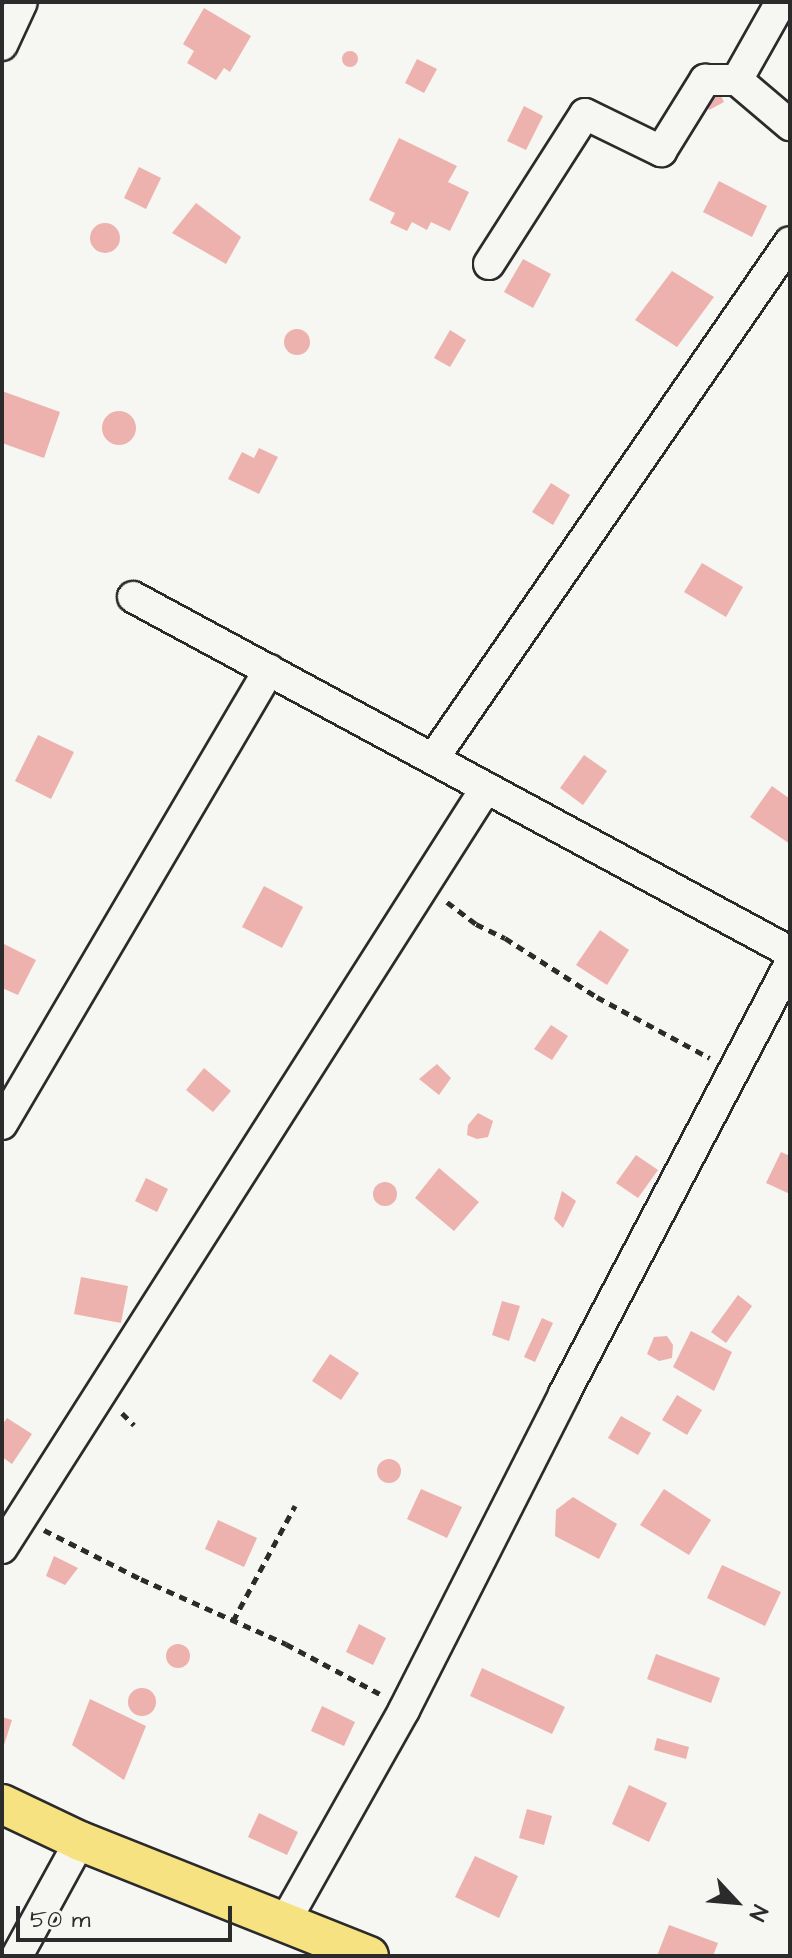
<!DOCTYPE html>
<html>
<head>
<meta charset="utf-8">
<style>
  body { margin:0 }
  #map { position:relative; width:792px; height:1958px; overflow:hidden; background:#f6f6f2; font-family:"Architects Daughter",sans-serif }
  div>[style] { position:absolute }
  .building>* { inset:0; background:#edb2ad }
  .round { border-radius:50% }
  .path>* { height:5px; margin-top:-2.5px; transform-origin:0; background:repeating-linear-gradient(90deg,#2b2b2b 0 8px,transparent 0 14px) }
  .roads { filter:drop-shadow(2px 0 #2b2b2b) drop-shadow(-2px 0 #2b2b2b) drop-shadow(0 2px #2b2b2b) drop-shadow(0 -2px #2b2b2b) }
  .minor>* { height:30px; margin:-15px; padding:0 15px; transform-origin:15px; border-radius:15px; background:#f6f6f2 }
  .major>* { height:38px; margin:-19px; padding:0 19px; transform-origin:19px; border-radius:19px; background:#f7e281 }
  span { translate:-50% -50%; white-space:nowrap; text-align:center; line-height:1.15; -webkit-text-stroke:6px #f6f6f2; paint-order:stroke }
  .frame { position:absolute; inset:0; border:4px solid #2b2b2b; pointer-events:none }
  .north { position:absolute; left:696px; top:1862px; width:80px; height:80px; -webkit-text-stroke:6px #f6f6f2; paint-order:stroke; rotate:116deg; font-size:22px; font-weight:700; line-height:32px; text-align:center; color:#2b2b2b }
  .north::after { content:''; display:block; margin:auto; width:28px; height:36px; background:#2b2b2b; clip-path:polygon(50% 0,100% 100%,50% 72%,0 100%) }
  .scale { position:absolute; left:16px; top:1906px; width:216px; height:36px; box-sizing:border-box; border:4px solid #2b2b2b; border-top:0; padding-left:10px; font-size:24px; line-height:28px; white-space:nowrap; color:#2b2b2b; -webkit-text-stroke:6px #f6f6f2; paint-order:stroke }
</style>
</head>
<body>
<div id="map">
  <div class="building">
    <i style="clip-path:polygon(204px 8px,251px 36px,230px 72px,224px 68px,216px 80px,187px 63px,194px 51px,183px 44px)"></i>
    <i class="round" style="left:342px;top:51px;width:16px;height:16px"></i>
    <i style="clip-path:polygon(417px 59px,437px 69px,424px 93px,405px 83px)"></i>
    <i style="clip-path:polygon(718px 90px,724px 102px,709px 110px,703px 98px)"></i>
    <i style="clip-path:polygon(524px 106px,543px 116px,526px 150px,507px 141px)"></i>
    <i style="clip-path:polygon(399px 138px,457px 166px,448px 182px,469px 192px,450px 231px,431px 222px,427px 230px,412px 222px,407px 231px,390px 223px,395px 213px,369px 200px)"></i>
    <i style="clip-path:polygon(139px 167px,161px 178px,146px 209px,124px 198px)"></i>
    <i style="clip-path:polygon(719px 181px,767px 206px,752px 237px,703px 212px)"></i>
    <i style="clip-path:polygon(196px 203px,241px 237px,226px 264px,172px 233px)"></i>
    <i class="round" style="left:90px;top:223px;width:30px;height:30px"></i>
    <i style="clip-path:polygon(523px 259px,551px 274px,533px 308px,504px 292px)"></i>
    <i style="clip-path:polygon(672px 271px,714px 297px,677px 347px,635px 320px)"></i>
    <i class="round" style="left:284px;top:329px;width:26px;height:26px"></i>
    <i style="clip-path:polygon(450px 330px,466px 340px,450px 367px,434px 358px)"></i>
    <i style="clip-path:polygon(2px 391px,60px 412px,44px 458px,2px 443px)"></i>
    <i class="round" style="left:102px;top:411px;width:34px;height:34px"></i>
    <i style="clip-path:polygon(259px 448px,278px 457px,259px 494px,228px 479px,242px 452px,254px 458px)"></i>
    <i style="clip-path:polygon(551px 483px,570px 495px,553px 525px,532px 512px)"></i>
    <i style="clip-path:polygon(702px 563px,743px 587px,726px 617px,684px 592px)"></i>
    <i style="clip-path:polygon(38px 735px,74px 752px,51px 799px,15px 781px)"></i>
    <i style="clip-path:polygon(584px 755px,607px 771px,583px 805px,560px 788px)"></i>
    <i style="clip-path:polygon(772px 786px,790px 799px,790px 844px,750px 817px)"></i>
    <i style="clip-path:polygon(264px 886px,303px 907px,282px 948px,242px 927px)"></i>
    <i style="clip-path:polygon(600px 930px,629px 950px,607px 985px,576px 965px)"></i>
    <i style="clip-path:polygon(2px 943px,36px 960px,18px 995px,2px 988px)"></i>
    <i style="clip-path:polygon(551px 1025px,568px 1036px,552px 1060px,534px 1049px)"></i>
    <i style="clip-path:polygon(437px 1064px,451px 1078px,439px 1095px,419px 1079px)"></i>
    <i style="clip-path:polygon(204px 1068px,231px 1091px,213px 1112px,186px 1090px)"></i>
    <i style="clip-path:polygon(478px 1113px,493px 1121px,488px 1137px,477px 1139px,467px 1135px,468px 1125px)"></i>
    <i style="clip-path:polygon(781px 1152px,790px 1156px,790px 1194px,766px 1183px)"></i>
    <i style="clip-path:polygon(636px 1155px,658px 1170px,638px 1198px,616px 1183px)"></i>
    <i style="clip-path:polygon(439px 1168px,479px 1202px,454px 1231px,415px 1198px)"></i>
    <i style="clip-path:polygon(146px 1178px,168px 1189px,157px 1212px,135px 1201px)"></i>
    <i class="round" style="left:373px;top:1182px;width:24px;height:24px"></i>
    <i style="clip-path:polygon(562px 1191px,576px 1201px,563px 1228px,554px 1219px)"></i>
    <i style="clip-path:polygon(81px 1277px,128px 1286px,121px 1323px,74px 1314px)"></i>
    <i style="clip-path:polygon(738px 1295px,752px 1306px,726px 1343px,711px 1332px)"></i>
    <i style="clip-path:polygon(502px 1301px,520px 1306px,509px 1341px,492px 1335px)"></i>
    <i style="clip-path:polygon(542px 1318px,553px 1323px,535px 1362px,524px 1357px)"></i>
    <i style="clip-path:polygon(691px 1331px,732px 1352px,714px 1391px,673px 1367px)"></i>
    <i style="clip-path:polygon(667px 1336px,673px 1345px,672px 1358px,659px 1361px,647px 1354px,654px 1337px)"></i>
    <i style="clip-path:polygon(330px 1354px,359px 1373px,341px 1400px,312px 1381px)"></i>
    <i style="clip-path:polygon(677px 1395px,702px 1410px,687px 1435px,662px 1420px)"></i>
    <i style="clip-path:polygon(621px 1416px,651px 1433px,638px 1455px,608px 1438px)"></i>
    <i style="clip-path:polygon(7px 1418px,32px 1434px,12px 1464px,2px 1457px,2px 1425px)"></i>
    <i class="round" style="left:377px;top:1459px;width:24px;height:24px"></i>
    <i style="clip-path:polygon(421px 1489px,462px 1507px,447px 1538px,407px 1519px)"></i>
    <i style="clip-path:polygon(664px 1489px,711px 1520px,689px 1555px,640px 1525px)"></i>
    <i style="clip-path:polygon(573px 1497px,617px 1524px,599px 1559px,555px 1536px,556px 1510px)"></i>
    <i style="clip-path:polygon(218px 1520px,257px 1538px,244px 1567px,205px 1549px)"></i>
    <i style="clip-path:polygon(54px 1556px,78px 1568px,65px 1585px,46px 1576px)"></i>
    <i style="clip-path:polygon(722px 1565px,781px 1592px,765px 1626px,707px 1598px)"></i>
    <i style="clip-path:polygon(359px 1624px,386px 1638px,373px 1665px,346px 1652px)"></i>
    <i class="round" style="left:166px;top:1644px;width:24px;height:24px"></i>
    <i style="clip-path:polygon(656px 1654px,720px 1678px,711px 1703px,647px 1679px)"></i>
    <i style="clip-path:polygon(482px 1668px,565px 1707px,552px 1734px,470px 1696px)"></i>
    <i class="round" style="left:128px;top:1688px;width:28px;height:28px"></i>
    <i style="clip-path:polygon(90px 1699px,146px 1726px,124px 1780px,72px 1745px)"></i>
    <i style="clip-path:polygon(322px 1706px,355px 1722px,344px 1746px,311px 1731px)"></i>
    <i style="clip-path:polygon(2px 1717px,12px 1720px,3px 1748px,2px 1748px)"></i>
    <i style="clip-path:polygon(657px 1738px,689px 1747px,686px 1759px,654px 1750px)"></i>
    <i style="clip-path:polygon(629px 1785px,667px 1803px,649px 1842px,612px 1824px)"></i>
    <i style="clip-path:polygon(527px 1809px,552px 1816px,544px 1845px,519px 1838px)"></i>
    <i style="clip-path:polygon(259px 1813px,298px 1832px,287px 1855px,248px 1837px)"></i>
    <i style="clip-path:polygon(475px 1856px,518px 1876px,499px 1918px,455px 1897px)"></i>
    <i style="clip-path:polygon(669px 1925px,718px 1943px,713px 1956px,657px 1956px)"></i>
  </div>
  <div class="path">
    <i style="left:447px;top:902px;width:36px;rotate:37deg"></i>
    <i style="left:476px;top:924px;width:32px;rotate:26deg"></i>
    <i style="left:505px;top:938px;width:109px;rotate:32.7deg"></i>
    <i style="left:597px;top:997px;width:128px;rotate:28.4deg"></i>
    <i style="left:122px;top:1413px;width:17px;rotate:45deg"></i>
    <i style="left:44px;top:1530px;width:109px;rotate:26.8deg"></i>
    <i style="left:141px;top:1579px;width:159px;rotate:24.1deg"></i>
    <i style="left:286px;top:1644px;width:106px;rotate:28deg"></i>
    <i style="left:233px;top:1621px;width:131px;rotate:-61.7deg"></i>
  </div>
  <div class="roads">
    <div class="minor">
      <i style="left:781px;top:2px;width:90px;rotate:119.4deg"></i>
      <i style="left:737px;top:80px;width:70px;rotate:40.3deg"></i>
      <i style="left:2px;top:45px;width:47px;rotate:-65.1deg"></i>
      <i style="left:489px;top:264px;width:178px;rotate:-57.4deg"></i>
      <i style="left:585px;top:114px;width:85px;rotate:26deg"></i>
      <i style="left:661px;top:151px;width:84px;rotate:-58.2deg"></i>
      <i style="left:705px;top:80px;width:32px"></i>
      <i style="left:133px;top:597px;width:747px;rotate:28.38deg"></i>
      <i style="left:433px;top:759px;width:628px;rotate:-55.37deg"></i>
      <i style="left:2px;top:1124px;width:527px;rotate:-59.54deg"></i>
      <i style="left:2px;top:1548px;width:901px;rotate:-57.51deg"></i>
      <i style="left:283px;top:1925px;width:247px;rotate:-60.6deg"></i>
      <i style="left:404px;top:1710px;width:354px;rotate:-63.1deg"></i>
      <i style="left:564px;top:1394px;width:486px;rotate:-62.3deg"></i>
      <i style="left:17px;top:1956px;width:131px;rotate:-61.3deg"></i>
    </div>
    <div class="major">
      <i style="left:2px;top:1804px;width:86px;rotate:25.4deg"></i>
      <i style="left:80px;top:1841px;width:311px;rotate:21.7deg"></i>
    </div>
  </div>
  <div class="frame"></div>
  <div class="north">N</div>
  <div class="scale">50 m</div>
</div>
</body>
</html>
